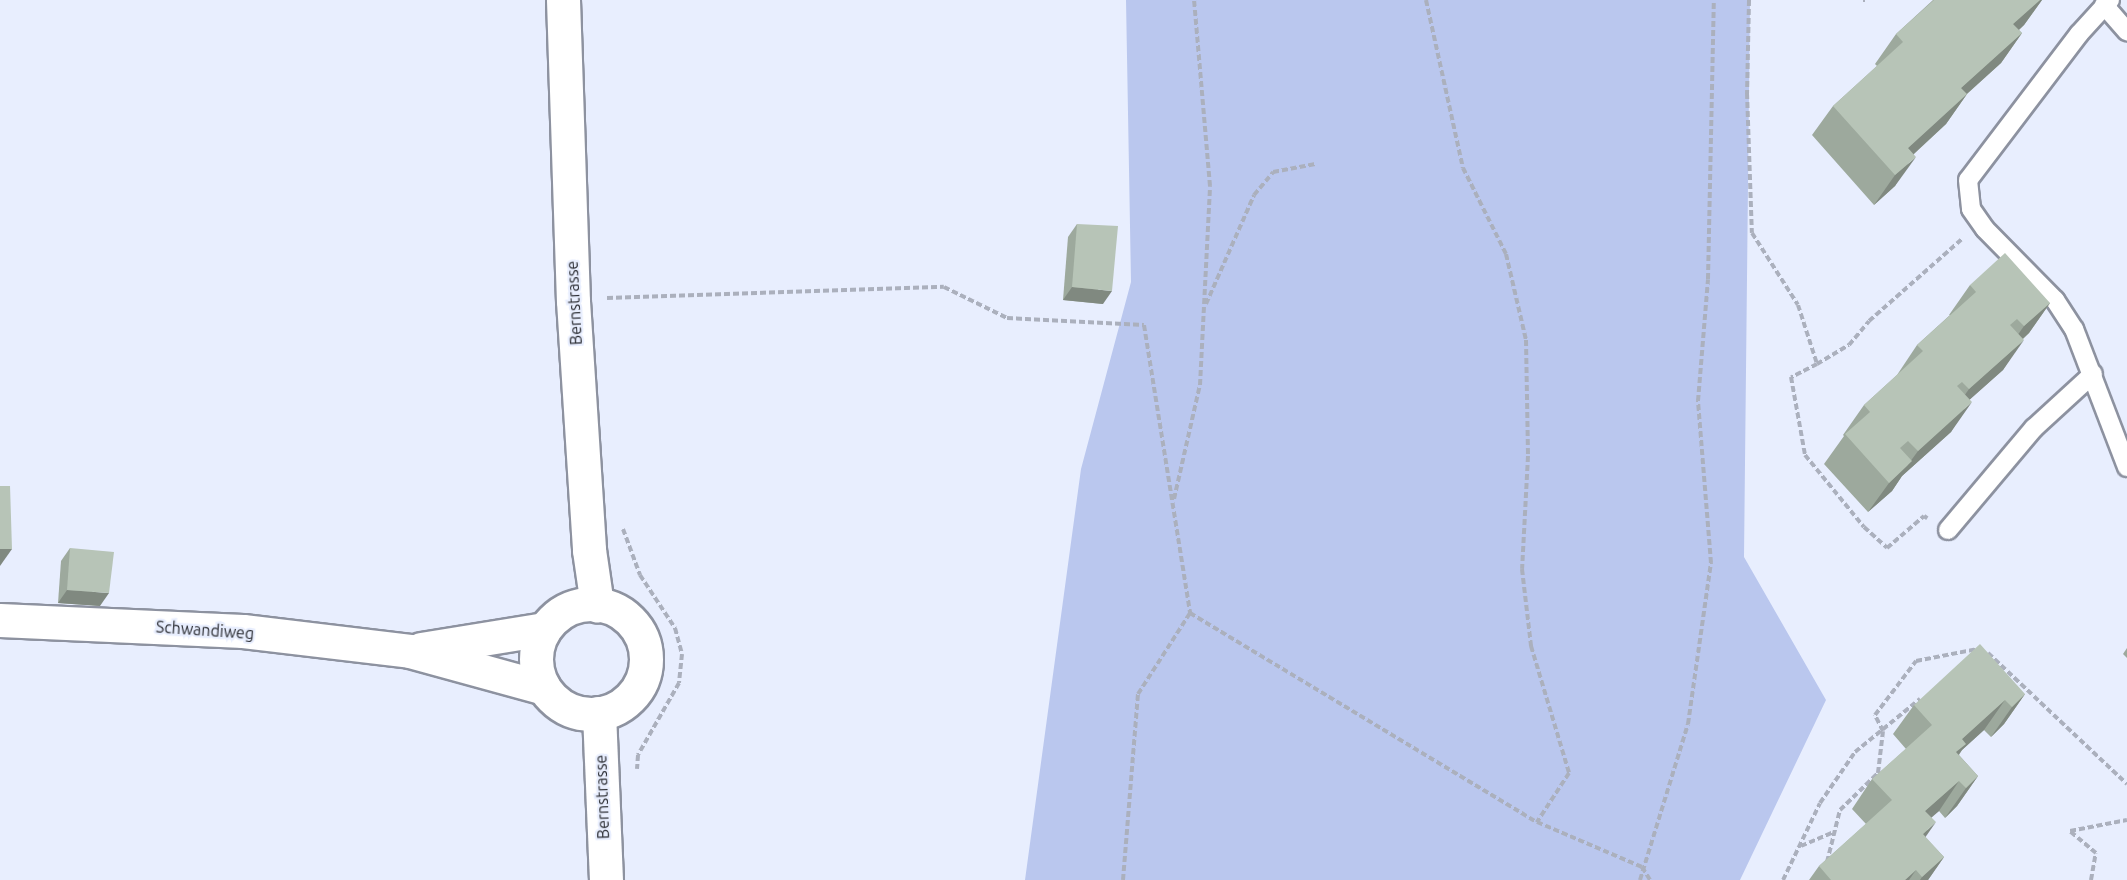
<!DOCTYPE html>
<html>
<head>
<meta charset="utf-8">
<style>
  body { margin:0 }
  #map { position:relative; width:2127px; height:880px; overflow:hidden; background:#e8eefe; font-family:Ubuntu,sans-serif }
  div>[style] { position:absolute }
  .green>* { inset:0; background:#bac7ee }
  .path>* { height:4px; margin-top:-2px; transform-origin:0; background:repeating-linear-gradient(90deg,#abb0bd 0 6px,transparent 0 9px) }
  .roads { filter:drop-shadow(2px 0 #8d92a0) drop-shadow(-2px 0 #8d92a0) drop-shadow(0 2px #8d92a0) drop-shadow(0 -2px #8d92a0) }
  .service>* { height:18px; margin:-9px; padding:0 9px; transform-origin:9px; border-radius:9px; background:#fff }
  .minor>* { height:33px; margin:-16.5px; padding:0 16.5px; transform-origin:16.5px; border-radius:16.5px; background:#fff }
  .secondary>* { height:33px; margin:-16.5px; padding:0 16.5px; transform-origin:16.5px; border-radius:16.5px; background:#fff }
  .secondary>.ring { margin:-16.5px; padding:0; box-sizing:content-box; background:none; border:33px solid #fff; border-radius:50% }
  .wall>* { inset:0; background:#9da99d }
  .shaded-wall>* { inset:0; background:#808980 }
  .building>* { inset:0; background:#b7c4b7 }
  span { translate:-50% -50%; white-space:nowrap; text-align:center; line-height:1.15; -webkit-text-stroke:4.5px #e8eefe; paint-order:stroke }
  .street-label { font-size:16px; color:#2a2c32 }
</style>
</head>
<body>
<div id="map">
  <div class="green">
    <i style="clip-path:polygon(1126px 0,1750px 0,1744px 557px,1826px 700px,1740px 880px,1025px 880px,1081px 469px,1131px 282px)"></i>
  </div>
  <div class="path">
    <i style="left:1426px;top:0;width:172px;rotate:77.6deg"></i>
    <i style="left:1463px;top:168px;width:96px;rotate:63.4deg"></i>
    <i style="left:1506px;top:254px;width:88px;rotate:76.9deg"></i>
    <i style="left:1526px;top:340px;width:116px;rotate:89deg"></i>
    <i style="left:1528px;top:456px;width:113px;rotate:93deg"></i>
    <i style="left:1522px;top:569px;width:78px;rotate:83.3deg"></i>
    <i style="left:1531px;top:646px;width:133px;rotate:73.3deg"></i>
    <i style="left:1569px;top:773px;width:59px;rotate:123.1deg"></i>
    <i style="left:1749px;top:0;width:93px;rotate:91.2deg"></i>
    <i style="left:1747px;top:93px;width:140px;rotate:88deg"></i>
    <i style="left:1752px;top:233px;width:85px;rotate:57.4deg"></i>
    <i style="left:1798px;top:305px;width:62px;rotate:72.1deg"></i>
    <i style="left:1817px;top:364px;width:29px;rotate:153deg"></i>
    <i style="left:1791px;top:377px;width:79px;rotate:79.8deg"></i>
    <i style="left:1805px;top:455px;width:93px;rotate:50.7deg"></i>
    <i style="left:1864px;top:527px;width:31px;rotate:42deg"></i>
    <i style="left:1887px;top:548px;width:49px;rotate:-40.9deg"></i>
    <i style="left:1924px;top:516px;width:4px;rotate:34deg"></i>
    <i style="left:1863px;top:0;width:2px"></i>
    <i style="left:607px;top:298px;width:337px;rotate:-1.9deg"></i>
    <i style="left:944px;top:287px;width:70px;rotate:26.2deg"></i>
    <i style="left:1007px;top:318px;width:137px;rotate:2.9deg"></i>
    <i style="left:1144px;top:325px;width:292px;rotate:80.9deg"></i>
    <i style="left:1190px;top:613px;width:405px;rotate:31.1deg"></i>
    <i style="left:1537px;top:822px;width:114px;rotate:23.2deg"></i>
    <i style="left:1642px;top:867px;width:15px;rotate:58deg"></i>
    <i style="left:1206px;top:304px;width:119px;rotate:-66.2deg"></i>
    <i style="left:1254px;top:195px;width:30px;rotate:-50deg"></i>
    <i style="left:1273px;top:172px;width:43px;rotate:-10.8deg"></i>
    <i style="left:1817px;top:364px;width:37px;rotate:-31deg"></i>
    <i style="left:1849px;top:345px;width:31px;rotate:-50deg"></i>
    <i style="left:1869px;top:321px;width:125px;rotate:-41.4deg"></i>
    <i style="left:1174px;top:499px;width:117px;rotate:-77.2deg"></i>
    <i style="left:1200px;top:385px;width:199px;rotate:-87.1deg"></i>
    <i style="left:1210px;top:186px;width:187px;rotate:-94.9deg"></i>
    <i style="left:623px;top:529px;width:49px;rotate:69.7deg"></i>
    <i style="left:640px;top:575px;width:64px;rotate:56.6deg"></i>
    <i style="left:675px;top:628px;width:27px;rotate:75deg"></i>
    <i style="left:682px;top:654px;width:29px;rotate:96deg"></i>
    <i style="left:679px;top:683px;width:83px;rotate:119.7deg"></i>
    <i style="left:638px;top:755px;width:14px;rotate:94deg"></i>
    <i style="left:1988px;top:653px;width:191px;rotate:43.3deg"></i>
    <i style="left:1801px;top:846px;width:36px;rotate:-23deg"></i>
    <i style="left:1827px;top:862px;width:54px;rotate:-76deg"></i>
    <i style="left:1840px;top:810px;width:53px;rotate:-44.2deg"></i>
    <i style="left:1878px;top:773px;width:42px;rotate:-83.2deg"></i>
    <i style="left:1883px;top:731px;width:18px;rotate:-117deg"></i>
    <i style="left:1875px;top:715px;width:68px;rotate:-52.8deg"></i>
    <i style="left:1916px;top:661px;width:67px;rotate:-11.1deg"></i>
    <i style="left:1123px;top:880px;width:187px;rotate:-85.4deg"></i>
    <i style="left:1138px;top:694px;width:96px;rotate:-57.3deg"></i>
    <i style="left:1640px;top:880px;width:163px;rotate:-72.9deg"></i>
    <i style="left:1688px;top:724px;width:163px;rotate:-81.9deg"></i>
    <i style="left:1711px;top:563px;width:163px;rotate:-94.6deg"></i>
    <i style="left:1698px;top:401px;width:122px;rotate:-85.3deg"></i>
    <i style="left:1708px;top:279px;width:279px;rotate:-88.8deg"></i>
    <i style="left:1783px;top:880px;width:85px;rotate:-64.3deg"></i>
    <i style="left:1820px;top:803px;width:62px;rotate:-55.5deg"></i>
    <i style="left:1855px;top:752px;width:84px;rotate:-39.2deg"></i>
    <i style="left:2091px;top:880px;width:27px;rotate:-80deg"></i>
    <i style="left:2096px;top:853px;width:34px;rotate:-140deg"></i>
    <i style="left:2070px;top:831px;width:58px;rotate:-10.9deg"></i>
  </div>
  <div class="roads">
    <div class="service">
      <i style="left:2110px;top:0;width:46px;rotate:132.4deg"></i>
      <i style="left:2079px;top:34px;width:183px;rotate:127.2deg"></i>
      <i style="left:1968px;top:180px;width:29px;rotate:84deg"></i>
      <i style="left:1971px;top:209px;width:24px;rotate:55deg"></i>
      <i style="left:1985px;top:229px;width:100px;rotate:45.4deg"></i>
      <i style="left:2055px;top:300px;width:35px;rotate:57deg"></i>
      <i style="left:2074px;top:329px;width:148px;rotate:69deg"></i>
      <i style="left:2104px;top:5px;width:35px;rotate:49deg"></i>
      <i style="left:1948px;top:530px;width:133px;rotate:-49.9deg"></i>
      <i style="left:2034px;top:428px;width:80px;rotate:-42.5deg"></i>
    </div>
    <div class="minor">
      <i style="left:0;top:620px;width:243px;rotate:2.6deg"></i>
      <i style="left:243px;top:631px;width:168px;rotate:6.8deg"></i>
      <i style="left:410px;top:651px;width:139px;rotate:15.4deg"></i>
      <i style="left:421px;top:649px;width:125px;rotate:-9.2deg"></i>
    </div>
    <div class="secondary">
      <i style="left:563px;top:0;width:301px;rotate:88.1deg"></i>
      <i style="left:573px;top:301px;width:250px;rotate:86.3deg"></i>
      <i style="left:589px;top:550px;width:56px;rotate:81.7deg"></i>
      <i class="ring" style="left:536px;top:604px;width:77px;height:77px"></i>
      <i style="left:599px;top:713px;width:167px;rotate:87.6deg"></i>
    </div>
  </div>
  <div class="wall">
    <i style="clip-path:polygon(1933px 0,2042px 0,2024px 25px,2019px 30px,2022px 33px,2001px 63px,1967px 94px,1946px 124px,1914px 154px,1895px 186px,1874px 205px,1812px 135px,1833px 106px,1877px 66px,1875px 64px,1896px 34px)"></i>
    <i style="clip-path:polygon(1077px 224px,1103px 304px,1063px 300px,1068px 237px)"></i>
    <i style="clip-path:polygon(1970px 285px,2050px 303px,2029px 333px,2023px 339px,2003px 370px,1970px 399px,1951px 432px,1902px 476px,1892px 491px,1868px 512px,1824px 464px,1844px 436px,1843px 435px,1864px 405px,1897px 375px,1917px 345px,1950px 315px,1949px 315px)"></i>
    <i style="clip-path:polygon(70px 548px,100px 606px,58px 603px,61px 561px)"></i>
    <i style="clip-path:polygon(2127px 648px,2127px 658px,2123px 654px)"></i>
    <i style="clip-path:polygon(2025px 694px,2004px 724px,1991px 737px,1984px 730px,1962px 750px,1959px 755px,1978px 776px,1957px 806px,1945px 818px,1939px 811px,1931px 817px,1925px 837px,1944px 857px,1928px 880px,1809px 880px,1819px 866px,1866px 824px,1852px 809px,1872px 779px,1906px 749px,1893px 734px,1914px 705px)"></i>
  </div>
  <div class="shaded-wall">
    <i style="clip-path:polygon(2040px 0,2042px 0,2024px 25px,1992px 54px,2013px 24px)"></i>
    <i style="clip-path:polygon(2022px 33px,2001px 63px,1940px 118px,1961px 88px)"></i>
    <i style="clip-path:polygon(1967px 94px,1946px 124px,1893px 173px,1908px 148px)"></i>
    <i style="clip-path:polygon(1916px 157px,1895px 186px,1874px 205px,1895px 175px)"></i>
    <i style="clip-path:polygon(1072px 287px,1112px 291px,1103px 304px,1063px 300px)"></i>
    <i style="clip-path:polygon(2050px 303px,2029px 333px,2003px 356px,2024px 326px)"></i>
    <i style="clip-path:polygon(2024px 340px,2003px 370px,1948px 419px,1969px 389px)"></i>
    <i style="clip-path:polygon(1972px 402px,1951px 432px,1902px 476px,1892px 491px,1868px 512px,1889px 483px,1907px 466px,1918px 451px)"></i>
    <i style="clip-path:polygon(0 549px,12px 549px,0 566px)"></i>
    <i style="clip-path:polygon(67px 590px,109px 593px,100px 606px,58px 603px)"></i>
    <i style="clip-path:polygon(2025px 694px,2004px 724px,1991px 737px,2012px 707px)"></i>
    <i style="clip-path:polygon(2005px 700px,1984px 730px,1962px 750px,1945px 773px,1962px 739px)"></i>
    <i style="clip-path:polygon(1978px 776px,1957px 806px,1945px 818px,1966px 788px)"></i>
    <i style="clip-path:polygon(1959px 781px,1939px 811px,1905px 841px,1925px 811px)"></i>
    <i style="clip-path:polygon(1936px 822px,1915px 852px,1923px 834px)"></i>
    <i style="clip-path:polygon(1944px 857px,1928px 880px,1920px 880px,1922px 877px)"></i>
    <i style="clip-path:polygon(1916px 870px,1909px 880px,1905px 880px)"></i>
  </div>
  <div class="building">
    <i style="clip-path:polygon(1934px 0,2040px 0,2013px 24px,2022px 33px,1961px 88px,1967px 94px,1908px 148px,1916px 157px,1895px 175px,1833px 106px,1903px 42px,1896px 34px)"></i>
    <i style="clip-path:polygon(1077px 224px,1118px 226px,1112px 291px,1072px 287px)"></i>
    <i style="clip-path:polygon(2005px 253px,2050px 303px,2024px 326px,2017px 319px,2010px 325px,2024px 340px,1969px 389px,1962px 382px,1957px 386px,1972px 402px,1918px 451px,1908px 441px,1900px 448px,1912px 461px,1889px 483px,1845px 434px,1870px 412px,1864px 405px,1923px 351px,1917px 345px,1976px 292px,1970px 285px)"></i>
    <i style="clip-path:polygon(0 486px,10px 486px,12px 549px,0 549px)"></i>
    <i style="clip-path:polygon(70px 548px,114px 552px,109px 593px,67px 590px)"></i>
    <i style="clip-path:polygon(1980px 644px,2025px 694px,2012px 707px,2005px 700px,1962px 739px,1966px 744px,1956px 752px,1978px 776px,1966px 788px,1959px 781px,1925px 811px,1936px 822px,1923px 834px,1944px 857px,1922px 877px,1916px 870px,1905px 880px,1831px 880px,1819px 866px,1892px 800px,1872px 779px,1932px 725px,1914px 705px)"></i>
  </div>
  <div class="street-label">
    <span style="left:574px;top:303px;rotate:-93deg">Bernstrasse</span>
    <span style="left:205px;top:630px;rotate:4deg">Schwandiweg</span>
    <span style="left:602px;top:797px;rotate:-92deg">Bernstrasse</span>
  </div>
</div>
</body>
</html>
